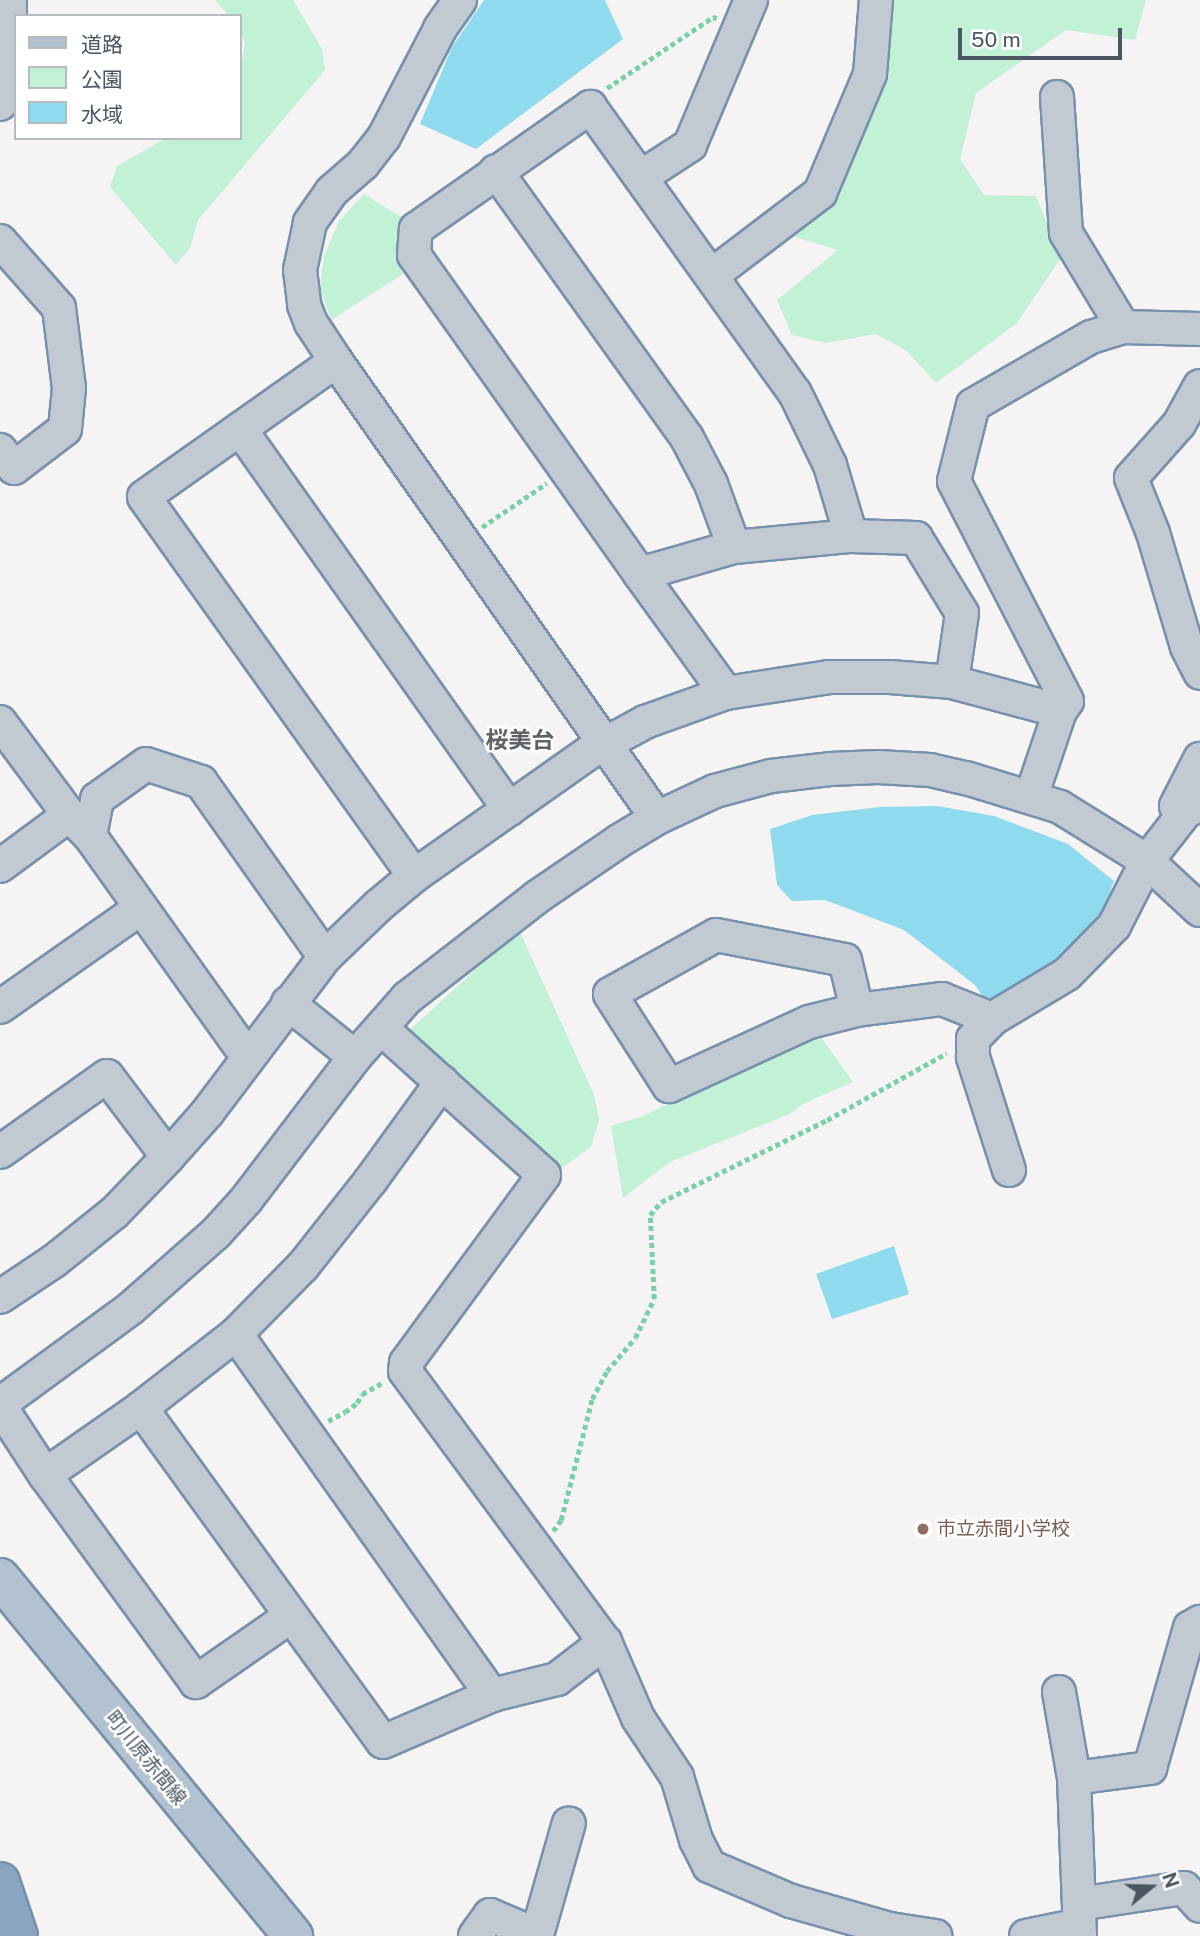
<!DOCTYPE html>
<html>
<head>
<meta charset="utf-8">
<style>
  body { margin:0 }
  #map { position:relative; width:1200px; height:1936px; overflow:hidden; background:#f5f3f3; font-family:"Public Sans","Noto Sans JP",sans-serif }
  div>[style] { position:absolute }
  .green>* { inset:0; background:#c3f1d5 }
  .water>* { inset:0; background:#90daee }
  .path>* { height:4.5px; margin-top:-2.25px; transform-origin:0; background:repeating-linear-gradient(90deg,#7ad0a6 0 5px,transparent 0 8.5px) }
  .roads { filter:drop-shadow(2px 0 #7690ad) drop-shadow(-2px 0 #7690ad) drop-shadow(0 2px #7690ad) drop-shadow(0 -2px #7690ad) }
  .minor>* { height:32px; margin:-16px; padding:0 16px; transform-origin:16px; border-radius:16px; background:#c1cad2 }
  .major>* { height:38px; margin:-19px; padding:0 19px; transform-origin:19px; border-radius:19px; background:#b3c2d1 }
  .highway>* { height:38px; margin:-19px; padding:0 19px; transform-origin:19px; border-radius:19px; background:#8ba5c1 }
  .dots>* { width:19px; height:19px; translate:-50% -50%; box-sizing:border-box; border:4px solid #fff; border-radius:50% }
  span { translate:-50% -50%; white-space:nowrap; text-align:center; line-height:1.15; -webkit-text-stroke:5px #fff; paint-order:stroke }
  .education-label { font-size:19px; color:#785e54 }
  .left { translate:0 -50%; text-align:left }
  .street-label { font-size:19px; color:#4a5661 }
  .quarter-label { font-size:23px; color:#5f6368; font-weight:700 }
  .legend { position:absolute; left:14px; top:14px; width:228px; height:126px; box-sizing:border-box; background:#fff; border:2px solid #b7bbc0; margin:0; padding:9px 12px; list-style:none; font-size:21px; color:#4a5661 }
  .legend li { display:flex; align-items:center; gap:14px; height:35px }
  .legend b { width:35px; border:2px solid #b7bbc0 }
  .north { position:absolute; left:1116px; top:1852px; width:70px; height:70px; -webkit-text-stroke:5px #fff; paint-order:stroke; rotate:71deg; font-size:19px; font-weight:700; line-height:28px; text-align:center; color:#4a5661 }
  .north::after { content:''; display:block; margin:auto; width:24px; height:32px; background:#4a5661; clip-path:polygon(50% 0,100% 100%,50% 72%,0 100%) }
  .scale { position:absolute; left:958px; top:28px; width:164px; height:32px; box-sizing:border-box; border:4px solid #4a5661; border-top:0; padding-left:9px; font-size:21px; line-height:24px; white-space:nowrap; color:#4a5661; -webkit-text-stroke:5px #fff; paint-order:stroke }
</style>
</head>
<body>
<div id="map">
  <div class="green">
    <i style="clip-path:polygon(215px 0,293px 0,322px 49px,325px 70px,198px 220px,190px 248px,176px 265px,110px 187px,117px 166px,166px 138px,240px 138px,240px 73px,245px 43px,240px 32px,240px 16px,229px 16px)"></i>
    <i style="clip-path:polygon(891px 0,1146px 0,1135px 40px,1066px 30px,976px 93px,960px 159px,984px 195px,1036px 196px,1061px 258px,1017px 323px,936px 383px,907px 351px,876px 334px,826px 343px,792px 335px,777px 300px,838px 250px,795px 237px,886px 63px)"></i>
    <i style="clip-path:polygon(364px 194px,403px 218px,400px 252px,406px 272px,331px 320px,320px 287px,324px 256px,339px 221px)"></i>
    <i style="clip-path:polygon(519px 930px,594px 1095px,599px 1120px,591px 1147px,556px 1172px,404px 1035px)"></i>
    <i style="clip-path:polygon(816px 1030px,853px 1082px,805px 1103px,788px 1115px,670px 1162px,623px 1198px,611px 1126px,643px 1116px)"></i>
  </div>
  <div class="water">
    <i style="clip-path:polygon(484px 0,605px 0,623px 39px,476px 149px,420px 124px,452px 47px)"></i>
    <i style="clip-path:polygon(937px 806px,994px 816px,1068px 844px,1114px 881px,1098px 924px,1075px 947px,989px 1005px,975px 985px,904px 930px,825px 900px,792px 901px,777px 885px,770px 829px,812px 815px,880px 807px)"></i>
    <i style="clip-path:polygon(894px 1246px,909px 1294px,832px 1319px,816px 1274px)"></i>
  </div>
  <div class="path">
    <i style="left:607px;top:88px;width:128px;rotate:-33.8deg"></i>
    <i style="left:713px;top:17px;width:4px;rotate:14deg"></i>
    <i style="left:482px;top:527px;width:78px;rotate:-34.1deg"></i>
    <i style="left:328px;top:1421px;width:19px;rotate:-28deg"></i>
    <i style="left:345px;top:1412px;width:15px;rotate:-37deg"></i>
    <i style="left:357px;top:1403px;width:10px;rotate:-61deg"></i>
    <i style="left:362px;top:1394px;width:23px;rotate:-29deg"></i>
    <i style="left:553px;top:1531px;width:14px;rotate:-54deg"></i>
    <i style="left:561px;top:1520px;width:125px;rotate:-75.6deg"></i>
    <i style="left:592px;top:1399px;width:32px;rotate:-62deg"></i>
    <i style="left:607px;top:1371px;width:43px;rotate:-49.7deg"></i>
    <i style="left:635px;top:1338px;width:43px;rotate:-64deg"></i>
    <i style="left:654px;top:1299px;width:84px;rotate:-92.7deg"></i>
    <i style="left:650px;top:1215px;width:17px;rotate:-50deg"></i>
    <i style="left:661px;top:1202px;width:185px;rotate:-26.3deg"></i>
    <i style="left:827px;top:1120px;width:137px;rotate:-29.2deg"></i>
  </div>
  <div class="roads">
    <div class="minor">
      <i style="left:460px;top:0;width:35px;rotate:125deg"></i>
      <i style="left:440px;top:29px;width:122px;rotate:117.4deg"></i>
      <i style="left:384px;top:137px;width:34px;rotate:128deg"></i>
      <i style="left:363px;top:164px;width:41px;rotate:138.9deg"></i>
      <i style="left:332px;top:191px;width:39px;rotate:125deg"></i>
      <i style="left:310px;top:223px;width:48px;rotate:102deg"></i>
      <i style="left:300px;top:270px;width:35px;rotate:83deg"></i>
      <i style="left:304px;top:305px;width:19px;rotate:69deg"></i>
      <i style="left:311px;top:323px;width:45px;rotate:56.7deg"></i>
      <i style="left:336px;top:361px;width:558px;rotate:54.92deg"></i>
      <i style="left:1057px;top:97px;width:136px;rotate:86.2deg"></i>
      <i style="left:1066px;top:233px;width:110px;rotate:58.8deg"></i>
      <i style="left:0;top:104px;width:16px;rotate:-52deg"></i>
      <i style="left:10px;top:91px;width:91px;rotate:-90deg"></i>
      <i style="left:496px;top:171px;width:328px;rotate:54.4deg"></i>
      <i style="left:687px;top:438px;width:52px;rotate:62.4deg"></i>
      <i style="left:711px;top:484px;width:67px;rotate:69.9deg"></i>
      <i style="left:641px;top:177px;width:59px;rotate:-33.1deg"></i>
      <i style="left:690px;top:145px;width:157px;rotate:-67.2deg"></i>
      <i style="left:0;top:241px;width:89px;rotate:48.6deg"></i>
      <i style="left:59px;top:308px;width:81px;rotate:82.9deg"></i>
      <i style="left:69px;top:388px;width:41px;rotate:95.6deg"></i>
      <i style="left:65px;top:429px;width:64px;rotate:142.6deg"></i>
      <i style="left:14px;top:468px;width:23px;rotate:-128deg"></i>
      <i style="left:712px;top:275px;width:136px;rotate:-37.2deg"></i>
      <i style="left:820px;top:193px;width:129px;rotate:-67.2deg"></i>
      <i style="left:870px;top:74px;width:74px;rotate:-85.4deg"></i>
      <i style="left:336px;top:361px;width:235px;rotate:144.7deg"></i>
      <i style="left:144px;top:497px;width:465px;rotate:54.5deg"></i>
      <i style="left:1200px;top:386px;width:43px;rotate:118.9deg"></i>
      <i style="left:1179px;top:424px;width:72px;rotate:131.6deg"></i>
      <i style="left:1131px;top:478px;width:59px;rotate:68.2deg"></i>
      <i style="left:1153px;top:533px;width:119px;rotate:73.4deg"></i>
      <i style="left:1187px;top:647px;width:29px;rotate:63deg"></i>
      <i style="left:240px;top:429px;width:466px;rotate:54.7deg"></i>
      <i style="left:640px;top:574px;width:391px;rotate:-125.3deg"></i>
      <i style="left:414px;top:255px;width:26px;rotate:-86deg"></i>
      <i style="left:416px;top:229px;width:213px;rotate:-35deg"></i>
      <i style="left:590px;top:107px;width:352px;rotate:54.4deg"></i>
      <i style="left:795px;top:393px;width:80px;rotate:64.1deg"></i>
      <i style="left:830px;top:465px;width:74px;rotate:73.5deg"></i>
      <i style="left:726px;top:693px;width:147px;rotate:-125.9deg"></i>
      <i style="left:640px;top:574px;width:98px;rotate:-16deg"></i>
      <i style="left:734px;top:547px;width:118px;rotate:-5.4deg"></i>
      <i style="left:851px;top:536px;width:65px;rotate:1.8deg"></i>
      <i style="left:916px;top:538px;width:88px;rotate:58.5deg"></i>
      <i style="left:962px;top:613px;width:70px;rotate:98.2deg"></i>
      <i style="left:1060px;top:711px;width:12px;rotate:-55deg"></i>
      <i style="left:1067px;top:701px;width:247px;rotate:-117.2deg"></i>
      <i style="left:954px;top:481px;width:78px;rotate:-76deg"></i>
      <i style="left:973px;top:405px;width:136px;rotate:-30deg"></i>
      <i style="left:1091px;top:337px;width:34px;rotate:-17deg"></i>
      <i style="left:1123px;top:327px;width:77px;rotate:1.5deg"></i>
      <i style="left:0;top:722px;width:116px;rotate:53.4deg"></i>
      <i style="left:69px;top:815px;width:30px;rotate:45deg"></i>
      <i style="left:1186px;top:811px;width:11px;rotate:-153deg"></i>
      <i style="left:1176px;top:806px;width:53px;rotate:-62.9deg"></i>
      <i style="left:0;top:866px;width:86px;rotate:-36.5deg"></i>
      <i style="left:288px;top:1003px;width:86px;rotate:38.9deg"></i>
      <i style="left:0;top:1007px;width:172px;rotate:-35.1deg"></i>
      <i style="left:857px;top:1010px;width:49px;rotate:166deg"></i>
      <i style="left:809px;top:1022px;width:154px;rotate:155.4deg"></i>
      <i style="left:669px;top:1086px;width:109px;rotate:-122.7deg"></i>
      <i style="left:610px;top:994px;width:121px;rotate:-29.1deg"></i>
      <i style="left:716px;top:935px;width:131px;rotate:11deg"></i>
      <i style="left:845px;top:960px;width:51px;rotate:76.5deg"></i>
      <i style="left:857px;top:1010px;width:86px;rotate:-7.4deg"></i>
      <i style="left:942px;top:999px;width:54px;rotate:21.8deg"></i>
      <i style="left:381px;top:1028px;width:219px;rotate:42deg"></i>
      <i style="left:544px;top:1175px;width:233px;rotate:126.3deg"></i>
      <i style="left:406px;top:1363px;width:8px;rotate:97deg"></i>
      <i style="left:405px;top:1371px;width:337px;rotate:53.6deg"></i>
      <i style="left:605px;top:1642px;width:83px;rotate:66.5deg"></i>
      <i style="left:638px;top:1718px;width:71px;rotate:56.5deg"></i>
      <i style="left:677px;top:1777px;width:66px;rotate:73.2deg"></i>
      <i style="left:696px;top:1840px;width:29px;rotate:63deg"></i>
      <i style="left:709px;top:1866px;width:89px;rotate:23.1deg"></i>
      <i style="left:791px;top:1901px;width:103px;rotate:15.8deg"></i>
      <i style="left:890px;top:1929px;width:46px;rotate:8.8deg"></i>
      <i style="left:247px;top:1056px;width:270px;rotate:-125.5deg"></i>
      <i style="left:90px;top:836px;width:38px;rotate:-79deg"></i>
      <i style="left:97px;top:799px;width:60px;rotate:-35.5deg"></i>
      <i style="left:146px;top:764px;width:58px;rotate:18.1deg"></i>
      <i style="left:201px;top:782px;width:214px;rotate:54.7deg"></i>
      <i style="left:0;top:1152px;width:131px;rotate:-35.4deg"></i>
      <i style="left:107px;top:1076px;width:101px;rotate:53deg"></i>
      <i style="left:1009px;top:1170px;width:119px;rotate:-107.7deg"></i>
      <i style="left:973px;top:1057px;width:18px;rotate:-90deg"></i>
      <i style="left:973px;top:1039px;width:28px;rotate:-46deg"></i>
      <i style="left:992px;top:1019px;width:87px;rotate:-31deg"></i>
      <i style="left:1067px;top:974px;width:67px;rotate:-45.6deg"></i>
      <i style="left:1114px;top:926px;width:73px;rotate:-63.1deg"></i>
      <i style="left:1147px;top:861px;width:63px;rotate:-52deg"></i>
      <i style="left:1186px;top:811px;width:15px;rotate:-23deg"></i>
      <i style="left:0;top:1297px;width:65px;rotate:-33.7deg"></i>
      <i style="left:54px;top:1261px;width:77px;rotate:-38.7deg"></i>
      <i style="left:114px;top:1213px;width:78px;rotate:-46deg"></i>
      <i style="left:168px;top:1157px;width:59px;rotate:-48.4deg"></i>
      <i style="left:207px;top:1113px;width:196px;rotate:-52.9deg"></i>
      <i style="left:325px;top:957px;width:74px;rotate:-43.9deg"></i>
      <i style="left:378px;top:906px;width:47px;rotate:-39.8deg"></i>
      <i style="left:414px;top:876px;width:215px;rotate:-35.2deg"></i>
      <i style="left:590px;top:752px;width:63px;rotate:-28.6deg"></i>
      <i style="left:645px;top:722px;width:86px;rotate:-19.7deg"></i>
      <i style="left:726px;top:693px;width:104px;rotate:-8.8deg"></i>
      <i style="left:829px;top:677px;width:61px"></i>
      <i style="left:890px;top:677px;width:62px;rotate:4.6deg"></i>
      <i style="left:952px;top:682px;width:112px;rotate:15deg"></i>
      <i style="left:1060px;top:711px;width:91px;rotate:108.6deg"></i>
      <i style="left:236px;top:1334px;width:443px;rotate:54.7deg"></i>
      <i style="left:0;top:1404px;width:162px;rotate:-36.2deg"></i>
      <i style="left:131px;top:1308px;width:113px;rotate:-41.4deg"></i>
      <i style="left:216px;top:1233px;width:45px;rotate:-47.7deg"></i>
      <i style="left:246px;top:1200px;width:180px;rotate:-52.7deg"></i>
      <i style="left:355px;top:1057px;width:79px;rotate:-48.6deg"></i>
      <i style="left:407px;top:998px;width:165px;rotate:-37.8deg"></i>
      <i style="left:537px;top:897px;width:99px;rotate:-34.3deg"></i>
      <i style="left:619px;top:841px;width:44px;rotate:-31.2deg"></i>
      <i style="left:657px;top:818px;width:64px;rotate:-25deg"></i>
      <i style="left:715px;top:791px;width:58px;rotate:-15deg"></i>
      <i style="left:771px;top:776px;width:59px;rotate:-6.8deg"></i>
      <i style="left:830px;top:769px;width:48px;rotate:-2.4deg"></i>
      <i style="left:878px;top:767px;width:52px;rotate:3.3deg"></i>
      <i style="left:930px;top:770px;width:37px;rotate:13deg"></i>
      <i style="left:966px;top:778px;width:98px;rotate:17.1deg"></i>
      <i style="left:1060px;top:807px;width:102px;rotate:31.8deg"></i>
      <i style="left:1147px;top:861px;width:72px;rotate:42.8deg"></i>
      <i style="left:0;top:1406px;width:82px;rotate:56.9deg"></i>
      <i style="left:141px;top:1408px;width:412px;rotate:54.1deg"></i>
      <i style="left:383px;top:1742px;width:119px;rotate:-23.3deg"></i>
      <i style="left:492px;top:1695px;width:67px;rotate:-13.8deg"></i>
      <i style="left:557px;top:1679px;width:61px;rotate:-37.6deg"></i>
      <i style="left:291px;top:1616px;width:116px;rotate:145.2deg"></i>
      <i style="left:196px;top:1682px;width:256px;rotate:-126.1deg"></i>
      <i style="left:45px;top:1475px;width:117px;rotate:-34.9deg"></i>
      <i style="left:141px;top:1408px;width:120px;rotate:-37.9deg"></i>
      <i style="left:236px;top:1334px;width:95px;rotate:-45.4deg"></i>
      <i style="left:303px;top:1266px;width:110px;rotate:-51.7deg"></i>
      <i style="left:371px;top:1180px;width:121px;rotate:-54.1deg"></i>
      <i style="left:1059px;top:1692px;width:87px;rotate:80.1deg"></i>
      <i style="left:1074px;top:1778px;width:158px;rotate:87.8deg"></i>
      <i style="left:1074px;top:1778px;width:77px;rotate:-7.5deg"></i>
      <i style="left:1150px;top:1768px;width:146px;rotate:-74.1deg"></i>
      <i style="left:1190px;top:1628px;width:12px;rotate:-31deg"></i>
      <i style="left:1079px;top:1904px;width:106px;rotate:-8.7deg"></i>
      <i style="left:1184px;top:1888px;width:24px;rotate:48deg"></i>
      <i style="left:475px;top:1936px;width:26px;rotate:-54deg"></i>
      <i style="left:490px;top:1915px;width:51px;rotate:23.1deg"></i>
      <i style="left:537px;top:1935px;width:116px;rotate:-74.1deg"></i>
      <i style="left:1026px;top:1936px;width:54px;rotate:-11.7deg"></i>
    </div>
    <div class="major">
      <i style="left:0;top:1578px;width:463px;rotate:50.7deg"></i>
    </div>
    <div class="highway">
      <i style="left:0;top:1882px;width:57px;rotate:71.6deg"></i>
    </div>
  </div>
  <div class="dots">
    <i style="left:923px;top:1529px;background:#8d6e63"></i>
  </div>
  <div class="education-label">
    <span class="left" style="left:937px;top:1529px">市立赤間小学校</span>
  </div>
  <div class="street-label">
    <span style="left:146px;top:1758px;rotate:51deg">町川原赤間線</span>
  </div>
  <div class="quarter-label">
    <span style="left:520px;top:740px">桜美台</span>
  </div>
  <ul class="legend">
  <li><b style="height:9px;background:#b3c2d1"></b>道路</li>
  <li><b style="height:19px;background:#c3f1d5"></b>公園</li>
  <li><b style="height:19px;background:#90daee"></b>水域</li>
  </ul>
  <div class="north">N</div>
  <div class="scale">50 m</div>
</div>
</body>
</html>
